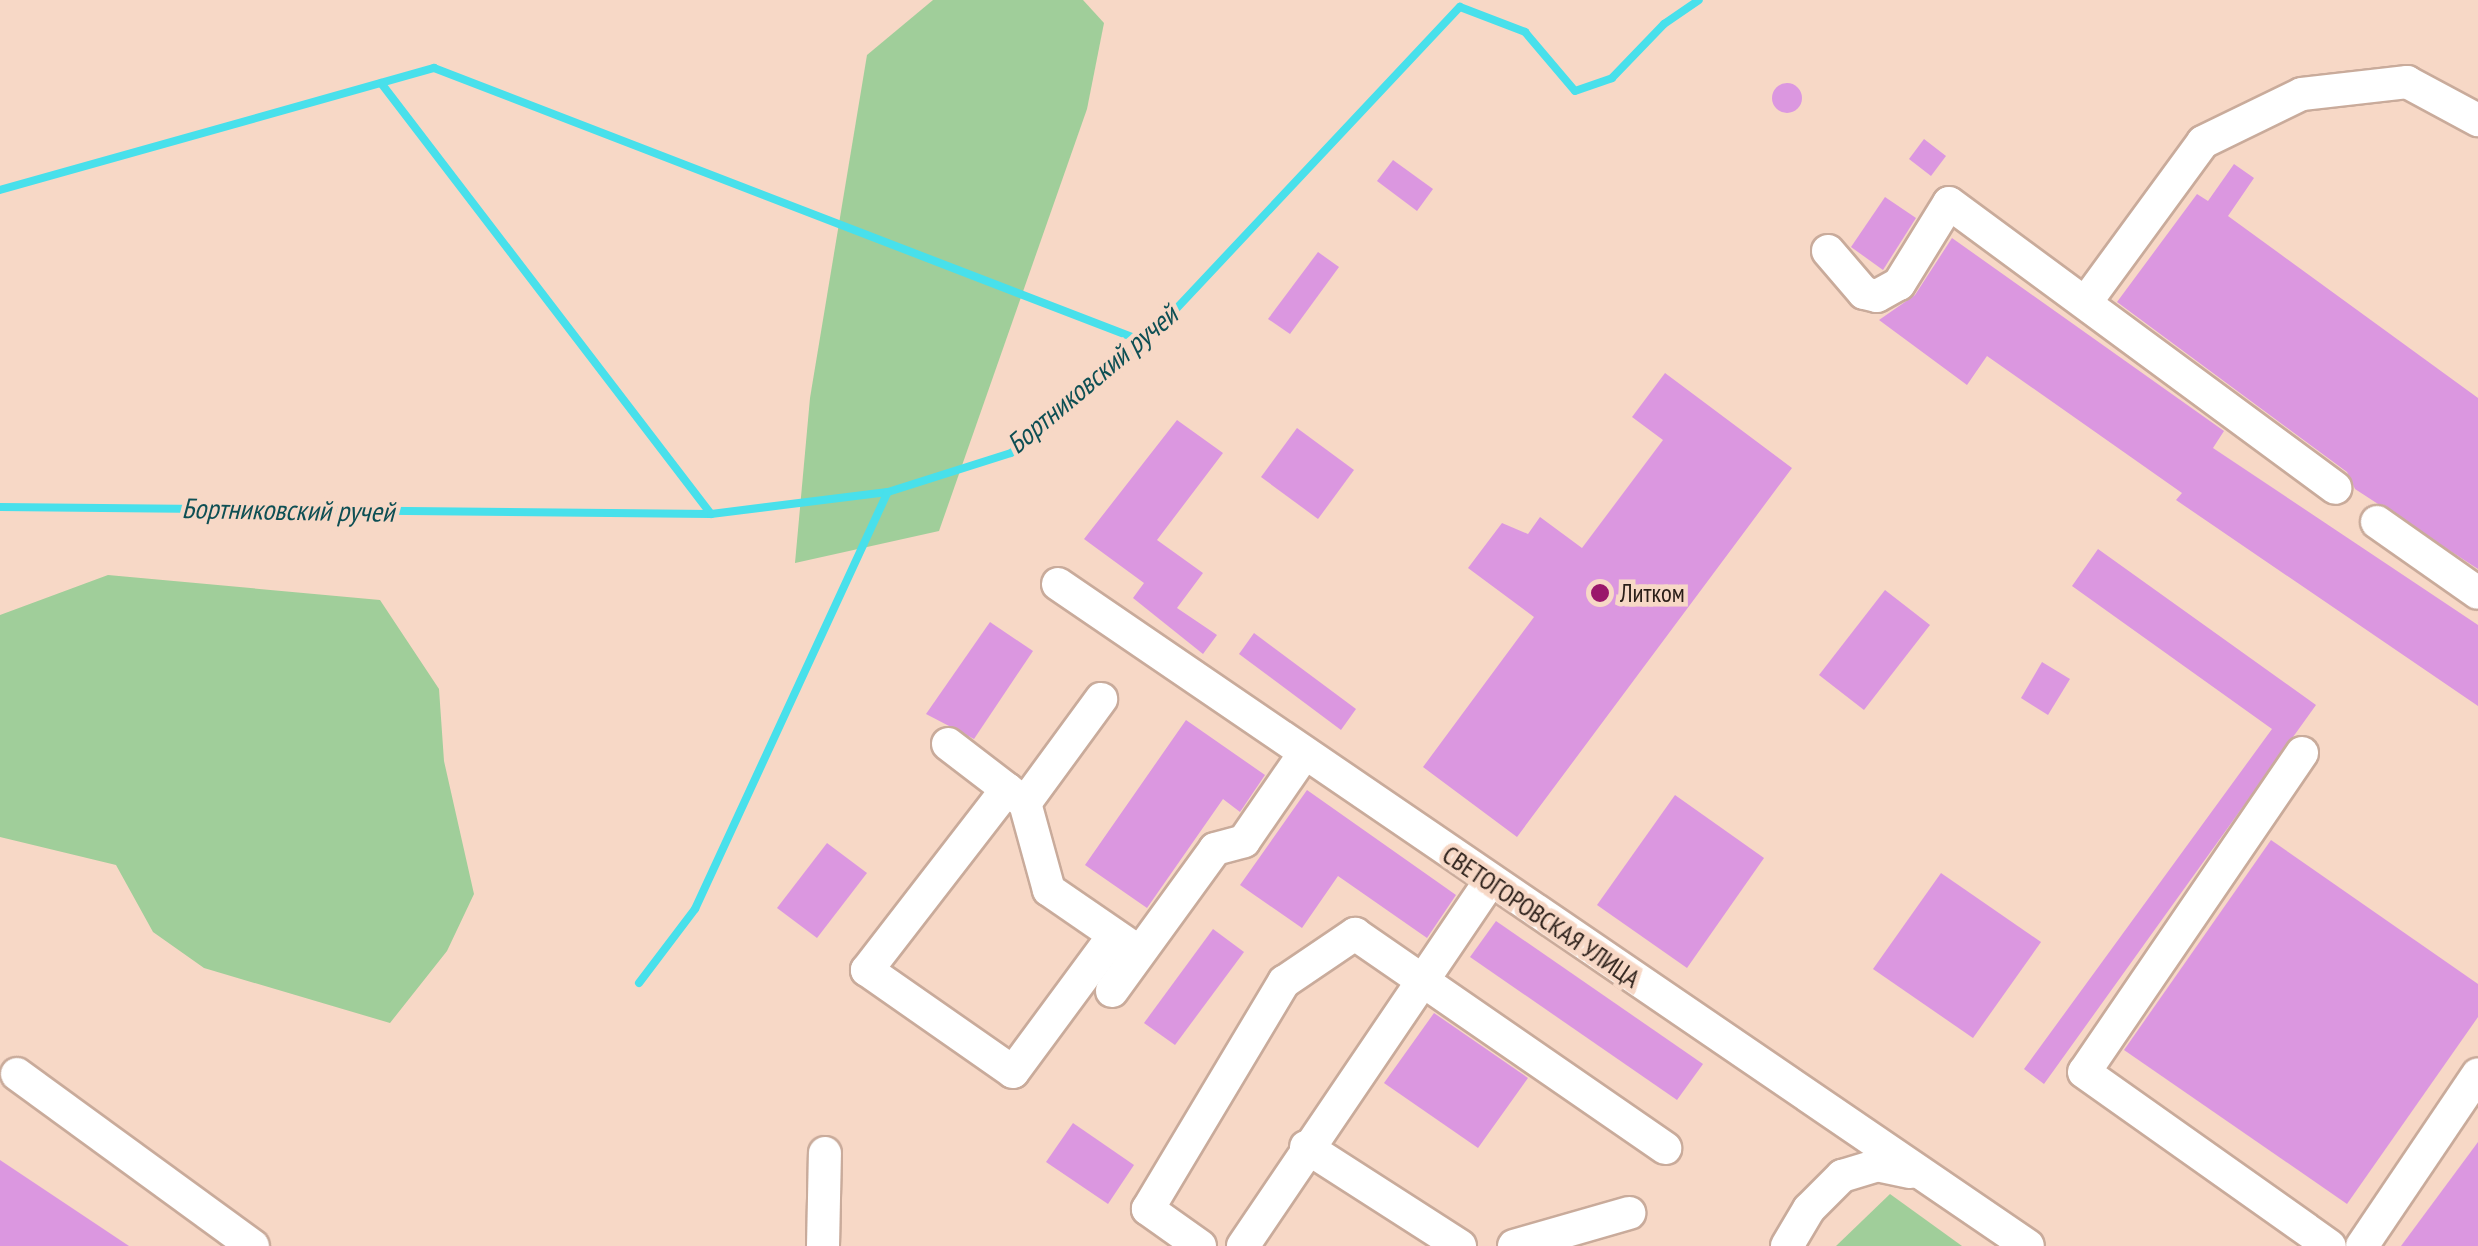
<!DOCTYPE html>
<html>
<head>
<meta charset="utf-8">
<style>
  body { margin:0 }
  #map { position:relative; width:2478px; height:1246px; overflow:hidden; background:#f7d8c6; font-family:"PT Sans Narrow",sans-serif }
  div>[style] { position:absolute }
  .green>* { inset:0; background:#a0ce9a }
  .stream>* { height:8px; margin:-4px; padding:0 4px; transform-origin:4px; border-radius:4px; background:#48e0eb }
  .building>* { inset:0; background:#db97e0 }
  .round { border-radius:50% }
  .roads { filter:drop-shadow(2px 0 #c9ab9b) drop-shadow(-2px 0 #c9ab9b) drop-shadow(0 2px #c9ab9b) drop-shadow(0 -2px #c9ab9b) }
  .minor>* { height:32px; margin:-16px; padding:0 16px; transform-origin:16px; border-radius:16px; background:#fff }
  .dots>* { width:28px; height:28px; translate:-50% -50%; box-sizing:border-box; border:5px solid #f7d8c6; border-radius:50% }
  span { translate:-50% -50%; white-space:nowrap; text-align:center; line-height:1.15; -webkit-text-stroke:9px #f7d8c6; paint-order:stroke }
  .poi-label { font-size:25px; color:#2a1e18 }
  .left { translate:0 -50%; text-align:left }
  .street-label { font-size:25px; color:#2a1e18 }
  .water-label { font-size:28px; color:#0e4f54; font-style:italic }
</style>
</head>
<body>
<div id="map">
  <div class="green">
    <i style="clip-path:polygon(933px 0,1083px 0,1104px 23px,1087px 109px,939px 531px,795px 563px,810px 398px,867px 55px)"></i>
    <i style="clip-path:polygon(108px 575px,380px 600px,439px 689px,444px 761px,474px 894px,447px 951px,390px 1023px,204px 968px,153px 932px,116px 865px,0 837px,0 615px)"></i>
    <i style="clip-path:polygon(1890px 1194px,1962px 1246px,1836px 1246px)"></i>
  </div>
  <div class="stream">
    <i style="left:381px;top:83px;width:543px;rotate:52.56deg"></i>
    <i style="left:0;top:190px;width:451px;rotate:-15.7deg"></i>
    <i style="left:434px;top:68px;width:762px;rotate:21.08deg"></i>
    <i style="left:0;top:507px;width:711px;rotate:0.56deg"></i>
    <i style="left:711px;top:514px;width:178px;rotate:-7.1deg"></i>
    <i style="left:888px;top:492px;width:129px;rotate:-17.6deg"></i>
    <i style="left:1011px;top:453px;width:174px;rotate:-39.6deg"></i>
    <i style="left:1145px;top:342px;width:460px;rotate:-46.8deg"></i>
    <i style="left:1460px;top:7px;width:70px;rotate:21deg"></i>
    <i style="left:1525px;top:32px;width:77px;rotate:49.7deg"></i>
    <i style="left:1575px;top:91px;width:39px;rotate:-19deg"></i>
    <i style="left:1612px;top:78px;width:75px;rotate:-46.1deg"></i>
    <i style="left:1664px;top:24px;width:42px;rotate:-34.4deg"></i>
    <i style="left:639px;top:983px;width:93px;rotate:-52.9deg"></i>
    <i style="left:695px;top:909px;width:459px;rotate:-65.2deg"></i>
  </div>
  <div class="building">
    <i class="round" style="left:1772px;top:83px;width:30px;height:30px"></i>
    <i style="clip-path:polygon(1924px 139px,1946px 156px,1931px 176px,1909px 159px)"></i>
    <i style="clip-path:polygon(1393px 160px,1433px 189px,1417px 211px,1377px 181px)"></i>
    <i style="clip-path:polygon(2234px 164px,2254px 178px,2228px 216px,2478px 398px,2478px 569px,2355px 489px,2347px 472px,2117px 302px,2197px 194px,2208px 201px)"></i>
    <i style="clip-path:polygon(1885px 197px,1916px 218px,1883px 270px,1851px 247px)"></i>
    <i style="clip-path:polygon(1952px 238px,2224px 431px,2213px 448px,2478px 625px,2478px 706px,2176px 500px,2182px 493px,1987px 356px,1967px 385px,1879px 320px,1915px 295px)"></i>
    <i style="clip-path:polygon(1318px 252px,1339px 267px,1290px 334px,1268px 319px)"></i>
    <i style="clip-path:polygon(1665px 373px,1792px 468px,1517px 837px,1423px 767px,1534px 617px,1468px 568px,1502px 523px,1528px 534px,1540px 517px,1582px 548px,1663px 440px,1632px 417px)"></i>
    <i style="clip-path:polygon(1177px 420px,1223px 453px,1157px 540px,1203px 573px,1177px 608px,1217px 635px,1203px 654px,1133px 598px,1144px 583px,1084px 539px)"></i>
    <i style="clip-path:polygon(1297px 428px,1354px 470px,1318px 519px,1261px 477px)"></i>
    <i style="clip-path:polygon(2098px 549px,2316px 705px,2044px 1084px,2024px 1069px,2272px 729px,2072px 586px)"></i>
    <i style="clip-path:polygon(1885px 590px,1930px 625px,1864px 710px,1819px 675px)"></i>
    <i style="clip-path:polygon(990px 622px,1033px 651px,974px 739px,926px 714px)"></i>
    <i style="clip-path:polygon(1254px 633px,1356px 709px,1341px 730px,1239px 654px)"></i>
    <i style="clip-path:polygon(2042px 662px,2070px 679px,2048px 715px,2021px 698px)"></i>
    <i style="clip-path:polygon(1186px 720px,1265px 775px,1240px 812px,1223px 799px,1147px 908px,1085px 865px)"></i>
    <i style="clip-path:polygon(1307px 790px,1456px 895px,1427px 938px,1338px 876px,1302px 928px,1240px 885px)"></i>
    <i style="clip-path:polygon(1675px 795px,1764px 858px,1687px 968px,1597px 905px)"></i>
    <i style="clip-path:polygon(2271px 840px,2478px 984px,2478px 1017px,2347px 1204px,2124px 1050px)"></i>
    <i style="clip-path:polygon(827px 843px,867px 873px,817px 938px,777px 908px)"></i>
    <i style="clip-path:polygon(1941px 873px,2041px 942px,1973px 1038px,1873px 969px)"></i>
    <i style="clip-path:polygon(1496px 921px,1703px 1064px,1677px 1100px,1470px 957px)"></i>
    <i style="clip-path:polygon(1213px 929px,1244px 952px,1175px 1045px,1144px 1023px)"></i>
    <i style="clip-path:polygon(1434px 1013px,1528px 1078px,1478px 1148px,1384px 1083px)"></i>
    <i style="clip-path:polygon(1073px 1123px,1134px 1165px,1108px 1204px,1046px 1162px)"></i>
    <i style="clip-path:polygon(2478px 1142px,2478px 1246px,2401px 1246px)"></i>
    <i style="clip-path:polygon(0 1160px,129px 1246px,0 1246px)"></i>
  </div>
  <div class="roads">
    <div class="minor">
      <i style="left:1828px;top:251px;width:55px;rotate:49.4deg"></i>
      <i style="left:1864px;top:293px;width:13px;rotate:13deg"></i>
      <i style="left:1877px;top:296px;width:25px;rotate:-29deg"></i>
      <i style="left:1899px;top:284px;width:95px;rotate:-58.3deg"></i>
      <i style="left:1949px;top:203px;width:480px;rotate:36.4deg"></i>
      <i style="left:2086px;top:302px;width:198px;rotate:-53.8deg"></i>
      <i style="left:2203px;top:142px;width:110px;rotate:-25.9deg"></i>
      <i style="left:2302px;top:94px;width:106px;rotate:-6.5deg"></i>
      <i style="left:2407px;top:82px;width:81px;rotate:28.2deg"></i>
      <i style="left:2377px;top:522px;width:123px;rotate:35.1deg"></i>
      <i style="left:1058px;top:584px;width:1174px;rotate:34.31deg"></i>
      <i style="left:948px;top:744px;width:97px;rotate:37.5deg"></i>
      <i style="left:1025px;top:803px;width:90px;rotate:74.6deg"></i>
      <i style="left:1049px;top:890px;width:101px;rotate:34.5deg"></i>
      <i style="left:2302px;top:753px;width:386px;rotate:124.3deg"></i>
      <i style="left:2084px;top:1072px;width:301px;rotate:35.3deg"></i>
      <i style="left:1007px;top:789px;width:229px;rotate:127.7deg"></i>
      <i style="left:867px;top:970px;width:178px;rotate:34.9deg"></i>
      <i style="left:1013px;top:1072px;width:170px;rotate:-53.6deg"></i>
      <i style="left:1025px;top:803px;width:129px;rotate:-53.8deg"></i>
      <i style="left:1112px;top:991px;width:175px;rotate:-54deg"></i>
      <i style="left:1215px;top:849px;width:30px;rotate:-15deg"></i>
      <i style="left:1244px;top:841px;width:106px;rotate:-55.4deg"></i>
      <i style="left:17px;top:1074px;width:292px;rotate:36.1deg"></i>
      <i style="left:1306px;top:1147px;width:183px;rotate:32.7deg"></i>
      <i style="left:823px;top:1246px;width:93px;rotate:-88.8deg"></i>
      <i style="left:1200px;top:1246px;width:64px;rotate:-144.6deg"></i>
      <i style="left:1148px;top:1209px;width:265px;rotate:-59.1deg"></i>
      <i style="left:1284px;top:982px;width:86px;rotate:-34.1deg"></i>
      <i style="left:1355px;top:934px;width:377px;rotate:34.6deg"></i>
      <i style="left:1243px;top:1246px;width:439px;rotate:-55.9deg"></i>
      <i style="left:1514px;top:1246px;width:120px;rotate:-16deg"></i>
      <i style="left:1787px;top:1246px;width:43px;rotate:-59.3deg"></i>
      <i style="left:1809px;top:1209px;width:47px;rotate:-45deg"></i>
      <i style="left:1842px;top:1176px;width:37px;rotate:-17deg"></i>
      <i style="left:1877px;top:1165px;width:34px;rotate:12deg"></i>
      <i style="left:2362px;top:1246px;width:207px;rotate:-56deg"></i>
    </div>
  </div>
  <div class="dots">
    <i style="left:1600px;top:593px;background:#9a176b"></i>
  </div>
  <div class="poi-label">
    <span class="left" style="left:1620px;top:593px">Литком</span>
  </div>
  <div class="street-label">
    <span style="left:1541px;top:917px;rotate:34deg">СВЕТОГОРОВСКАЯ УЛИЦА</span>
  </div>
  <div class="water-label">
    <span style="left:1092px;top:379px;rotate:-40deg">Бортниковский ручей</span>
    <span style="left:288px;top:510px;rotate:1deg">Бортниковский ручей</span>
  </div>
</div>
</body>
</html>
